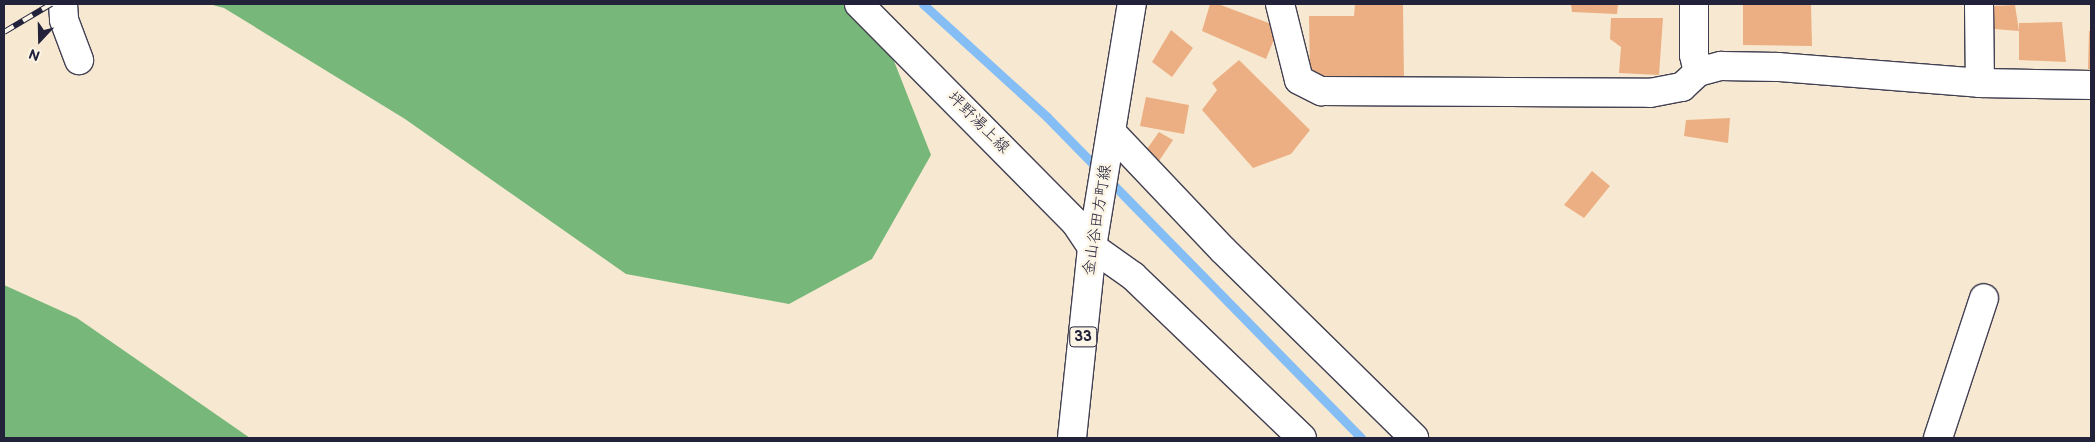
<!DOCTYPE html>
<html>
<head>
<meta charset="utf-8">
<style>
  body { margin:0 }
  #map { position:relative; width:2095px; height:442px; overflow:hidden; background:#f7e9d1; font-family:"Balsamiq Sans","Klee One",sans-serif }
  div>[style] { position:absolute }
  .forest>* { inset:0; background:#77b87a }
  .stream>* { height:9px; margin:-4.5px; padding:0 4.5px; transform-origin:4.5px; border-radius:4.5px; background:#85bdf5 }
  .building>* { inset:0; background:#ecaf83 }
  .roads { filter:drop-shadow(1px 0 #424052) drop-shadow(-1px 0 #424052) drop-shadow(0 1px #424052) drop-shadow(0 -1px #424052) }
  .minor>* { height:28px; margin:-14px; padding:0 14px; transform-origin:14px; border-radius:14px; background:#fff }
  .major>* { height:28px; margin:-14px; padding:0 14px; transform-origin:14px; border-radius:14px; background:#fff }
  .rail>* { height:5.5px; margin-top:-2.75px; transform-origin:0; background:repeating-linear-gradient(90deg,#fcf5e5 0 11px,#22223b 0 22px); box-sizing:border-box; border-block:1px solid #22223b }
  span { translate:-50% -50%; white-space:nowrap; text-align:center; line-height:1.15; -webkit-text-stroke:5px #fcf5e5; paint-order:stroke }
  .shield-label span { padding:1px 4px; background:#fcf5e5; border:1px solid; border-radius:4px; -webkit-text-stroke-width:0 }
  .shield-label { font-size:15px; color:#22223b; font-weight:700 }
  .street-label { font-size:16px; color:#22223b }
  .frame { position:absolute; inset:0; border:5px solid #22223b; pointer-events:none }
  .north { position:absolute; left:15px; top:15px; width:50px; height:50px; -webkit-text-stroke:4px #fcf5e5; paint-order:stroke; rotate:201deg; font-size:14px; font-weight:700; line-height:20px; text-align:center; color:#22223b }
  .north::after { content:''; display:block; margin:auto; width:18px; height:22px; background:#22223b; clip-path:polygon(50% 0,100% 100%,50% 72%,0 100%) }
</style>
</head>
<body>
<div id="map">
  <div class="forest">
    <i style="clip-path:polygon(209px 4px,857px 4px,879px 23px,931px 155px,872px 259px,789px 304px,626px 274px,405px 119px,224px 8px)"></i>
    <i style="clip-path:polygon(4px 285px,77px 318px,250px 438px,4px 438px)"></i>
  </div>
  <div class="stream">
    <i style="left:923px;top:4px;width:168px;rotate:42.3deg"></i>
    <i style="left:1047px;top:117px;width:449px;rotate:45.6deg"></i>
  </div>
  <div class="building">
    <i style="clip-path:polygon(1210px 4px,1218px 4px,1279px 27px,1266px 59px,1202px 31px)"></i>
    <i style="clip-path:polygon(1355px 4px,1403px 4px,1404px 80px,1310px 78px,1309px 16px,1354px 16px)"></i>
    <i style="clip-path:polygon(1571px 4px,1618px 4px,1617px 14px,1572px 12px)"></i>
    <i style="clip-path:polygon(1743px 4px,1811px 4px,1812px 46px,1743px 45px)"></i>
    <i style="clip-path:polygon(2015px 5px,2019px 31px,1994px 29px,1993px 6px)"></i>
    <i style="clip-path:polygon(1611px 18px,1663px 18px,1659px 75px,1619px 73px,1621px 47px,1610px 39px)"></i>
    <i style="clip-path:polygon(2062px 22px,2066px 62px,2019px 60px,2019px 23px)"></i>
    <i style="clip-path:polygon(1171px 30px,1193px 48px,1172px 77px,1152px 62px)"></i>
    <i style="clip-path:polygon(2089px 31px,2091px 31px,2091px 69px,2088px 69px)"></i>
    <i style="clip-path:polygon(1239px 60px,1310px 130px,1291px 154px,1253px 168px,1202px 110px,1217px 90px,1212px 83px)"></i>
    <i style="clip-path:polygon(1146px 97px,1189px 105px,1184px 134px,1140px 126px)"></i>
    <i style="clip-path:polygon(1730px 118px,1728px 143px,1684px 136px,1686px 120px)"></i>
    <i style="clip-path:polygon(1159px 132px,1173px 140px,1159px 161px,1147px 149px)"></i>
    <i style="clip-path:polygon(1592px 171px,1610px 186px,1584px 218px,1564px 205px)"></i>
  </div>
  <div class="roads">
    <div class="minor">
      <i style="left:63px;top:4px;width:16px;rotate:86deg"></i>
      <i style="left:64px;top:20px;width:43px;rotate:69.4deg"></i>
      <i style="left:1280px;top:4px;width:78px;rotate:76deg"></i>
      <i style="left:1299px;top:80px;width:25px;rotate:27deg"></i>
      <i style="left:1321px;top:91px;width:329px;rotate:0.3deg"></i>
      <i style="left:1650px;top:93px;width:33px;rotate:-11deg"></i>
      <i style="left:1682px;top:87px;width:22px;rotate:-43deg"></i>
      <i style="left:1694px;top:4px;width:51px;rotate:90deg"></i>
      <i style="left:1694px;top:55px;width:17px;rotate:77deg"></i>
      <i style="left:1698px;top:72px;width:24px;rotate:-15deg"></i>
      <i style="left:1721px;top:66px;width:57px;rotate:1deg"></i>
      <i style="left:1778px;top:67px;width:203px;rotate:4.5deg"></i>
      <i style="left:1979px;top:4px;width:79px;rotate:89.3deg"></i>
      <i style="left:1980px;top:83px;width:111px;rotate:1deg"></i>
      <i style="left:1112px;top:133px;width:161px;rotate:46.5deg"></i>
      <i style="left:1223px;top:250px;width:268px;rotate:44.5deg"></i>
      <i style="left:1092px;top:247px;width:50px;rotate:35.3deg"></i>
      <i style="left:1133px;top:276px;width:234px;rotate:43.8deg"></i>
      <i style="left:1938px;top:438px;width:147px;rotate:-71.8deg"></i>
    </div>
    <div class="major">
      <i style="left:859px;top:4px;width:307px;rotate:45.3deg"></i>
      <i style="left:1075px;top:222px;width:30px;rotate:56deg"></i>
      <i style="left:1072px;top:438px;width:192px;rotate:-84deg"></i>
      <i style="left:1092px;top:247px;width:246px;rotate:-80.7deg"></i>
    </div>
  </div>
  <div class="rail">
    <i style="left:4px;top:32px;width:55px;rotate:-30.8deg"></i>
  </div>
  <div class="shield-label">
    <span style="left:1083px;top:337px">33</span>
  </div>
  <div class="street-label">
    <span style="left:978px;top:123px;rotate:45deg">坪野湯上線</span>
    <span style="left:1098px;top:220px;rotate:-81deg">金山谷田方町線</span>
  </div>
  <div class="frame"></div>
  <div class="north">N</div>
</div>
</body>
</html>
